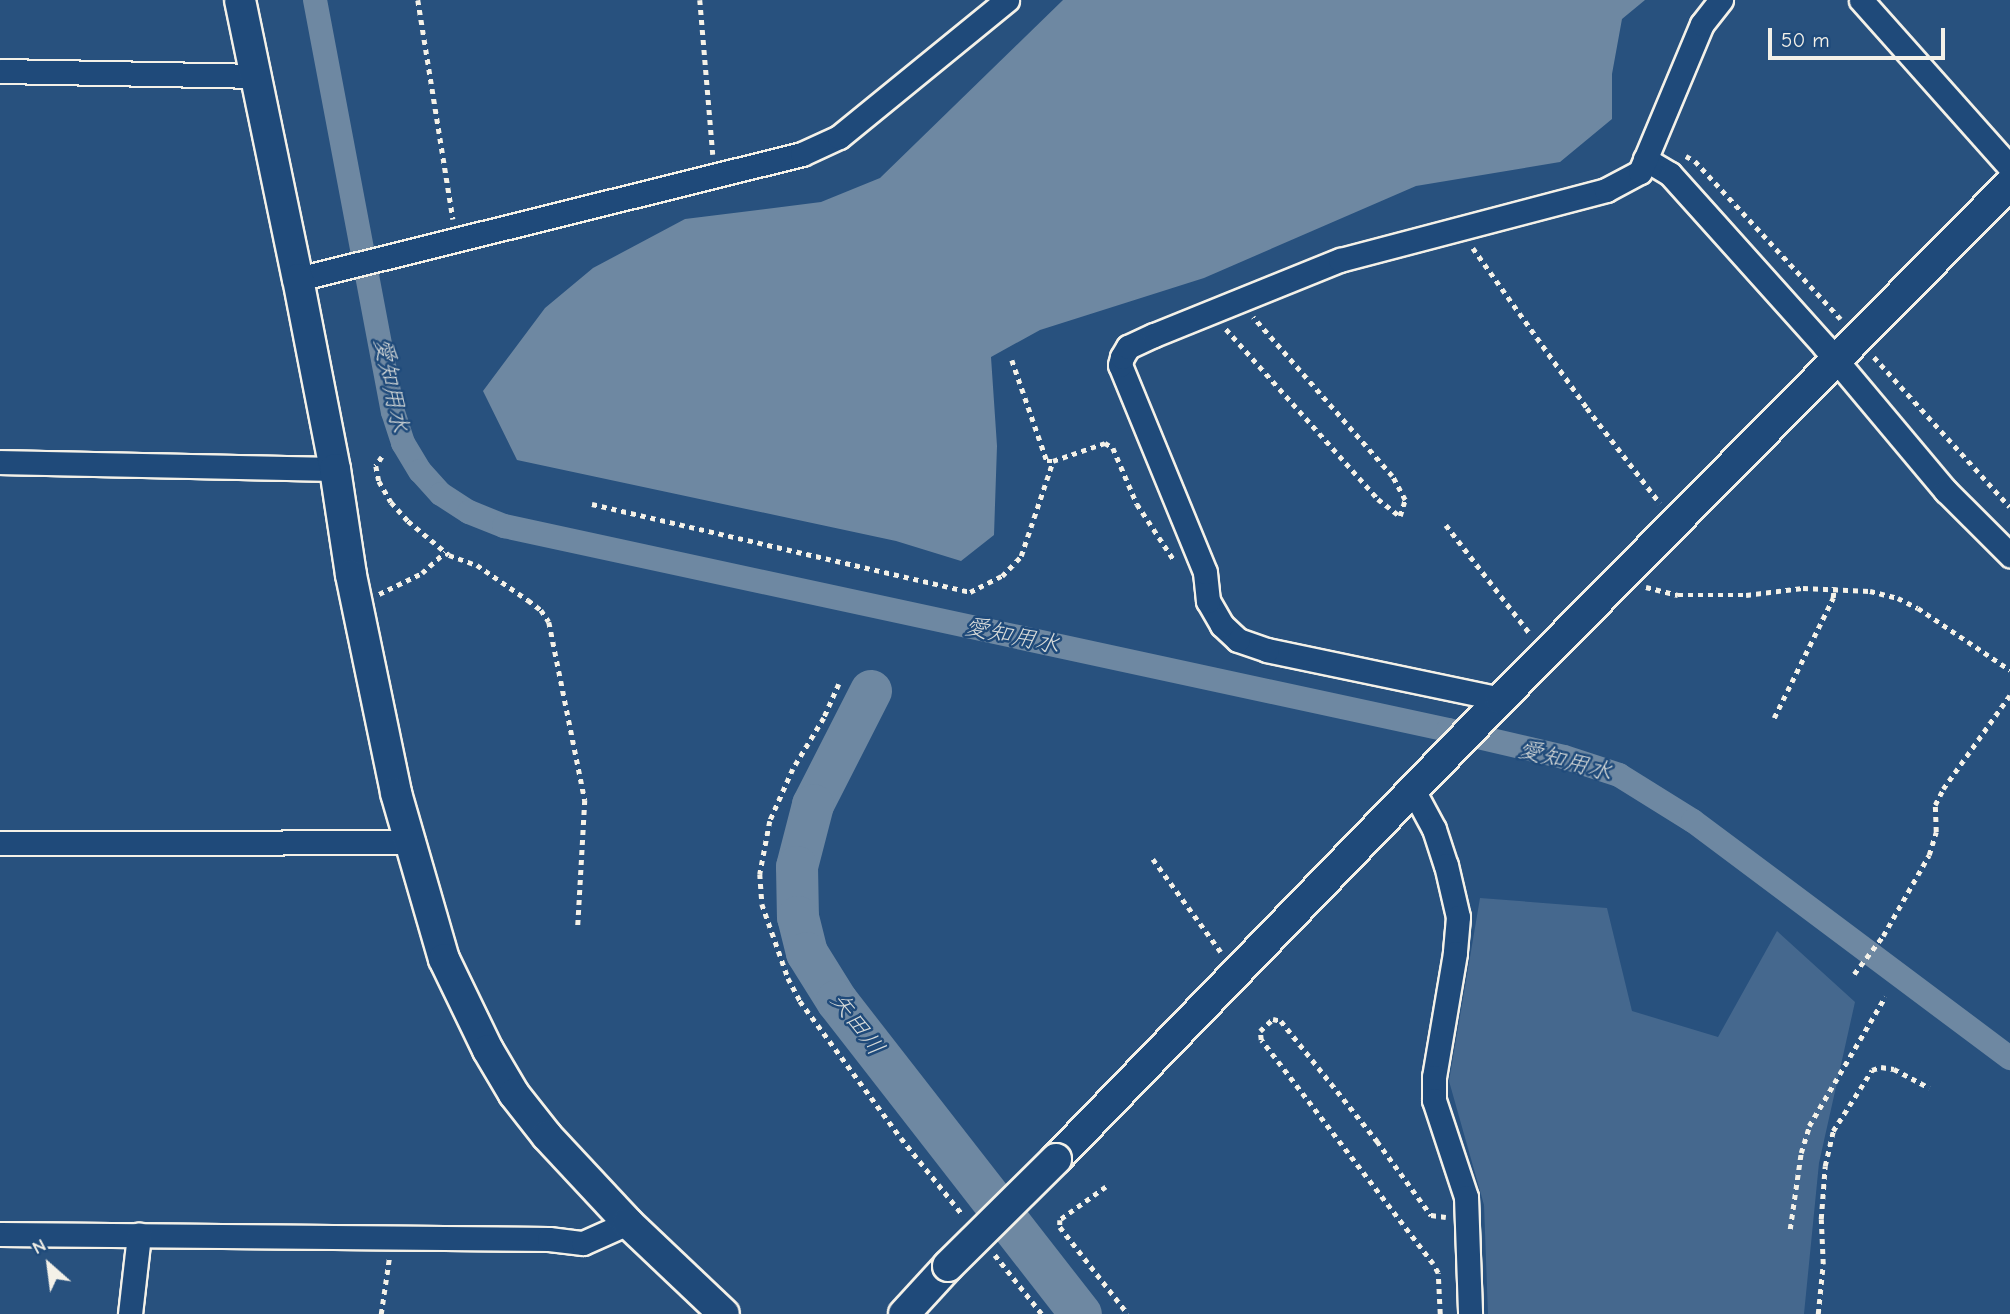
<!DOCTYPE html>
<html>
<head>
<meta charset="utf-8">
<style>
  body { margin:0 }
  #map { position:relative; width:2010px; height:1314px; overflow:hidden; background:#28517e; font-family:"Comic Neue","Klee One",sans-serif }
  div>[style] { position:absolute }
  .green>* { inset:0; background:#45688e }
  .water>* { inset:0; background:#6e88a2 }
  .canal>* { height:24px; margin:-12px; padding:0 12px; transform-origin:12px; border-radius:12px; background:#6e88a2 }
  .river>* { height:42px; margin:-21px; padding:0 21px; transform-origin:21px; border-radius:21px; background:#6e88a2 }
  .path>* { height:4.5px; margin-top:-2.25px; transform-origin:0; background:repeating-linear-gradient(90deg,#f4f1e8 0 5px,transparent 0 10px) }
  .roads { filter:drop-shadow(2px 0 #f4f1e8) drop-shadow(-2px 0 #f4f1e8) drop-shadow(0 2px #f4f1e8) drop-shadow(0 -2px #f4f1e8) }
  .minor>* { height:23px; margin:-11.5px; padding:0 11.5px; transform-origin:11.5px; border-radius:11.5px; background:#1f4a7a }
  .tertiary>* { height:30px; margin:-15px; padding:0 15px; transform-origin:15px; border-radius:15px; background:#1f4a7a }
  .bridges { filter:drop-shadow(2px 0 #f4f1e8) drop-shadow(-2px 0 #f4f1e8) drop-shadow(0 2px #f4f1e8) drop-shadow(0 -2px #f4f1e8) }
  .tertiary-bridge>* { height:30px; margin:-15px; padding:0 15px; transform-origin:15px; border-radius:15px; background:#1f4a7a }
  span { translate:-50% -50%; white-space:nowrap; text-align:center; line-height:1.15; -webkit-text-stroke:5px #1f4a7a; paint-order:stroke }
  .water-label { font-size:24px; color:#d9dcda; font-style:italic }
  .north { position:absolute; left:14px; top:1230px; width:70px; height:70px; -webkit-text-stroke:5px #1f4a7a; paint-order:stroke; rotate:332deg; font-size:19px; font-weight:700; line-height:28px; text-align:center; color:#f4f1e8 }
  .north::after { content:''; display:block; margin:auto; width:24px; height:32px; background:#f4f1e8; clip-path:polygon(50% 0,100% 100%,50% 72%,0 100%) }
  .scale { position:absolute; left:1768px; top:28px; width:177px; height:32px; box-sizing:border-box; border:4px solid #f4f1e8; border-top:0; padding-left:9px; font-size:21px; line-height:24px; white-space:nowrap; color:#f4f1e8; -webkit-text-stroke:5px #1f4a7a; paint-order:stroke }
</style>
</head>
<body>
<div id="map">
  <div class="green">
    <i style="clip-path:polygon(1480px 898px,1607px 908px,1632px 1011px,1718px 1037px,1777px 931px,1855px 1002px,1819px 1163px,1804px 1314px,1488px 1314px,1484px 1205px,1449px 1081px)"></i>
  </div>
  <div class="water">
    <i style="clip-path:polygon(1063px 0,1645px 0,1622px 19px,1612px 74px,1612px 119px,1560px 162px,1416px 186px,1204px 278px,1040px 330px,991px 357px,997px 446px,994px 535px,961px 561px,896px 541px,517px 460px,483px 391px,545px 308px,593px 268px,685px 219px,821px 202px,880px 178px)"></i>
  </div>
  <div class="canal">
    <i style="left:315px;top:0;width:419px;rotate:79.3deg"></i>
    <i style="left:393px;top:412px;width:33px;rotate:72deg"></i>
    <i style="left:403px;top:443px;width:33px;rotate:59deg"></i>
    <i style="left:420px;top:471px;width:31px;rotate:48deg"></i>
    <i style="left:441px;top:494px;width:33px;rotate:33deg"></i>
    <i style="left:469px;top:512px;width:38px;rotate:22deg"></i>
    <i style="left:504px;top:526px;width:966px;rotate:12.19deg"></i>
    <i style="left:1448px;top:730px;width:119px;rotate:13.1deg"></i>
    <i style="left:1564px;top:757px;width:58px;rotate:18.1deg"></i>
    <i style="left:1619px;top:775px;width:87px;rotate:31.9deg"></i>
    <i style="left:1693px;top:821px;width:396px;rotate:36.8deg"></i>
  </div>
  <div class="river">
    <i style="left:871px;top:691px;width:128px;rotate:117deg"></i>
    <i style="left:813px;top:805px;width:64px;rotate:104.5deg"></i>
    <i style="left:797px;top:867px;width:50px;rotate:88.9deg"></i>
    <i style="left:798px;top:917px;width:37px;rotate:76deg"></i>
    <i style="left:807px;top:953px;width:57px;rotate:58deg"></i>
    <i style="left:837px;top:1001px;width:397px;rotate:52.1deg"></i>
  </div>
  <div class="path">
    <i style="left:418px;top:0;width:222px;rotate:80.9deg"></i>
    <i style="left:700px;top:0;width:155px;rotate:85.2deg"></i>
    <i style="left:1686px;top:156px;width:10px;rotate:29deg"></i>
    <i style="left:1695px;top:161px;width:215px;rotate:47.3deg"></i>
    <i style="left:1473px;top:248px;width:196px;rotate:54.5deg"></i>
    <i style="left:1587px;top:408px;width:120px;rotate:52.5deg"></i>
    <i style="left:1226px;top:329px;width:228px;rotate:48.2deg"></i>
    <i style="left:1378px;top:499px;width:28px;rotate:38deg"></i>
    <i style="left:1400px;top:516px;width:17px;rotate:-73deg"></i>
    <i style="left:1405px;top:500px;width:27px;rotate:-118deg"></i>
    <i style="left:1392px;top:476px;width:211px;rotate:-131.2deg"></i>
    <i style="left:1874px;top:357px;width:202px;rotate:47.8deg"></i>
    <i style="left:1012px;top:360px;width:107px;rotate:70.9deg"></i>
    <i style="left:1047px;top:461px;width:5px"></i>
    <i style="left:382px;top:457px;width:11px;rotate:124deg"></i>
    <i style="left:376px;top:466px;width:15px;rotate:79deg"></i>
    <i style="left:379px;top:481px;width:24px;rotate:60deg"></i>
    <i style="left:391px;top:502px;width:25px;rotate:48deg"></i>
    <i style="left:408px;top:521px;width:53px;rotate:39.7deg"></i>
    <i style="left:449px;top:555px;width:30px;rotate:20deg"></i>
    <i style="left:477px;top:565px;width:62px;rotate:34.5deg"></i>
    <i style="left:528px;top:600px;width:16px;rotate:38deg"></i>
    <i style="left:541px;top:610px;width:14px;rotate:56deg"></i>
    <i style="left:549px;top:622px;width:182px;rotate:78.6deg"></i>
    <i style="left:585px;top:800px;width:127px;rotate:93.2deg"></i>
    <i style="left:592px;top:504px;width:388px;rotate:13.1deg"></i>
    <i style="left:970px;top:592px;width:36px;rotate:-27deg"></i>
    <i style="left:1002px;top:576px;width:28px;rotate:-46deg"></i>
    <i style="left:1021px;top:556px;width:100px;rotate:-71.4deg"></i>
    <i style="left:1053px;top:461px;width:55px;rotate:-19.1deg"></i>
    <i style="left:1105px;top:443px;width:9px;rotate:32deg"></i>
    <i style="left:1113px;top:448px;width:61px;rotate:66.8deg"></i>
    <i style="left:1137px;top:504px;width:67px;rotate:56.5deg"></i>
    <i style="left:1446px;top:525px;width:139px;rotate:52.3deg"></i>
    <i style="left:1646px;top:587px;width:33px;rotate:14deg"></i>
    <i style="left:1678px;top:595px;width:68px"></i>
    <i style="left:1746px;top:595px;width:57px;rotate:-7deg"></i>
    <i style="left:1803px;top:588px;width:67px;rotate:2.6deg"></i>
    <i style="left:1870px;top:591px;width:29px;rotate:14deg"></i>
    <i style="left:1898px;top:598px;width:22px;rotate:27deg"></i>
    <i style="left:1918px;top:608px;width:111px;rotate:34deg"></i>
    <i style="left:379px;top:594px;width:48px;rotate:-26deg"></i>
    <i style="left:422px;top:573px;width:31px;rotate:-42deg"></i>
    <i style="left:839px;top:684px;width:37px;rotate:114deg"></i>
    <i style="left:824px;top:718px;width:60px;rotate:121.3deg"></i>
    <i style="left:793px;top:769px;width:57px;rotate:113.9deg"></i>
    <i style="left:770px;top:821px;width:54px;rotate:100.7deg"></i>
    <i style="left:760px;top:874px;width:30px;rotate:86deg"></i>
    <i style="left:762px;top:904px;width:78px;rotate:70.6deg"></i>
    <i style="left:788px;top:978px;width:26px;rotate:62deg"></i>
    <i style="left:800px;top:1001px;width:170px;rotate:53.6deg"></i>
    <i style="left:901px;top:1138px;width:99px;rotate:51.2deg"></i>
    <i style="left:1774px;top:718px;width:134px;rotate:-63.8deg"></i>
    <i style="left:1833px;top:598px;width:11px;rotate:-85deg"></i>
    <i style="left:1153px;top:859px;width:115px;rotate:53.8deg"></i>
    <i style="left:1854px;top:974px;width:48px;rotate:-52.7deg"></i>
    <i style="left:1883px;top:936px;width:93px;rotate:-60.4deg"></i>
    <i style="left:1929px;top:855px;width:24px;rotate:-73deg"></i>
    <i style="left:1936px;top:832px;width:27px;rotate:-92deg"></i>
    <i style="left:1935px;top:805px;width:18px;rotate:-63deg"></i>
    <i style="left:1943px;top:789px;width:115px;rotate:-54.5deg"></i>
    <i style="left:1106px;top:1187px;width:57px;rotate:144.3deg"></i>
    <i style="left:1060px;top:1220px;width:7px;rotate:90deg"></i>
    <i style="left:1060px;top:1227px;width:110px;rotate:52deg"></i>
    <i style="left:1790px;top:1229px;width:77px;rotate:-81.8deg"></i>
    <i style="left:1801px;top:1153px;width:28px;rotate:-73deg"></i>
    <i style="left:1809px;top:1126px;width:150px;rotate:-59.5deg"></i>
    <i style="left:995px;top:1255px;width:75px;rotate:51.5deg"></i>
    <i style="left:381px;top:1314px;width:56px;rotate:-81.7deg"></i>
    <i style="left:1440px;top:1314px;width:41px;rotate:-92.8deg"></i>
    <i style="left:1438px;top:1273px;width:10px;rotate:-119deg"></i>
    <i style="left:1433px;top:1264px;width:282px;rotate:-127.5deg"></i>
    <i style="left:1261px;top:1040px;width:9px;rotate:-96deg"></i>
    <i style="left:1260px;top:1031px;width:18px;rotate:-43deg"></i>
    <i style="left:1273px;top:1019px;width:8px;rotate:14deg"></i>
    <i style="left:1281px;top:1021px;width:154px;rotate:51.3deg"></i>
    <i style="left:1377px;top:1141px;width:92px;rotate:53.9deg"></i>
    <i style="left:1431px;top:1215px;width:15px;rotate:8deg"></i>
    <i style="left:1818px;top:1314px;width:50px;rotate:-84.3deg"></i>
    <i style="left:1823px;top:1264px;width:45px;rotate:-92.5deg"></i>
    <i style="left:1821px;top:1219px;width:53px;rotate:-85.7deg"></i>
    <i style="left:1825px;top:1166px;width:36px;rotate:-77deg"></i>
    <i style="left:1833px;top:1131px;width:72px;rotate:-57.4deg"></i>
    <i style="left:1872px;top:1070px;width:9px;rotate:-18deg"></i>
    <i style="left:1881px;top:1067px;width:13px;rotate:9deg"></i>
    <i style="left:1894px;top:1069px;width:40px;rotate:28deg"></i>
  </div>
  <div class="roads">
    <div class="minor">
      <i style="left:1861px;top:0;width:224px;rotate:48.3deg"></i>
      <i style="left:0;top:71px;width:253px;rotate:1.1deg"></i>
      <i style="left:1645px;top:159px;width:29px;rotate:31deg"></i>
      <i style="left:1670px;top:174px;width:232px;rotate:48.1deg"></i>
      <i style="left:1825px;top:347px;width:188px;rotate:50deg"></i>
      <i style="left:1946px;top:491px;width:91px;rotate:45deg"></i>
      <i style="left:298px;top:279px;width:519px;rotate:-13.93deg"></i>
      <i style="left:802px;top:154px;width:41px;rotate:-24.7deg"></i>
      <i style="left:839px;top:137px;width:217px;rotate:-39.2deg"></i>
      <i style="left:0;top:462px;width:335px;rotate:1.2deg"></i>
      <i style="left:1501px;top:699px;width:239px;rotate:-168.2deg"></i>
      <i style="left:1267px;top:650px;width:31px;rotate:-161deg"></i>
      <i style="left:1238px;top:640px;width:22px;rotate:-137deg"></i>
      <i style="left:1222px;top:625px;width:28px;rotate:-120deg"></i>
      <i style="left:1208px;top:601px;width:29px;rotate:-96deg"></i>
      <i style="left:1205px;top:572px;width:224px;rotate:-112.3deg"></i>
      <i style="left:1120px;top:365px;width:8px;rotate:-76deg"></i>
      <i style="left:1122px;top:357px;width:12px;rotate:-59deg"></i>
      <i style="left:1128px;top:347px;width:29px;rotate:-25deg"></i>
      <i style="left:1154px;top:335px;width:201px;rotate:-22deg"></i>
      <i style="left:1340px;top:260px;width:275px;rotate:-14.7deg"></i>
      <i style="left:1606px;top:190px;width:38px;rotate:-28deg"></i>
      <i style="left:1640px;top:172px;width:160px;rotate:-67.3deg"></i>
      <i style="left:1702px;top:24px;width:31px;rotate:-52deg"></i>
      <i style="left:1413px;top:790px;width:44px;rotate:61.7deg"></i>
      <i style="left:1434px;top:829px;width:38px;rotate:72deg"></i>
      <i style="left:1446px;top:865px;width:53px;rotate:77deg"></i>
      <i style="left:1458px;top:917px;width:36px;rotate:95deg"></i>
      <i style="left:1455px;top:953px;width:126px;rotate:99.6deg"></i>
      <i style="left:1434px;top:1077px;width:23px;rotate:90deg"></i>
      <i style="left:1434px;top:1100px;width:102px;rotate:71.7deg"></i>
      <i style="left:1466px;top:1197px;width:117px;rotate:88deg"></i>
      <i style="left:0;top:843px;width:413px;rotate:-0.1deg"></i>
      <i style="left:0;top:1234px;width:549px;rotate:0.52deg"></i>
      <i style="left:549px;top:1239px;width:34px;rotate:7deg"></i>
      <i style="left:583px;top:1243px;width:49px;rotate:-24deg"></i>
      <i style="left:130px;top:1314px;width:80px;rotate:-83.5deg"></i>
    </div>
    <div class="tertiary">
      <i style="left:240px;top:0;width:285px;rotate:78.3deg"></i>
      <i style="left:298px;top:279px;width:194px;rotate:79deg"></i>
      <i style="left:335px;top:469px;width:107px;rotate:81.4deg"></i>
      <i style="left:351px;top:575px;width:223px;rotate:78.3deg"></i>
      <i style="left:396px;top:793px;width:173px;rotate:73.9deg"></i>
      <i style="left:444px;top:959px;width:101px;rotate:64.2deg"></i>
      <i style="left:488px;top:1050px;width:51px;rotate:59.4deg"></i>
      <i style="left:514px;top:1094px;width:53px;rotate:51.8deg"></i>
      <i style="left:547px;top:1136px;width:119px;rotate:47deg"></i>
      <i style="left:628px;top:1223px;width:132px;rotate:43.5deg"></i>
      <i style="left:1056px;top:1159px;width:640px;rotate:-45.95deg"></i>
      <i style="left:1501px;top:699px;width:724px;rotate:-45.34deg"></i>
      <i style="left:904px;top:1314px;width:65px;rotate:-47.5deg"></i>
    </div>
  </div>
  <div class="bridges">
    <div class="tertiary-bridge">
      <i style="left:948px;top:1266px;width:152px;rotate:-44.7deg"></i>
    </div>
  </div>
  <div class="water-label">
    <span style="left:391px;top:385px;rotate:79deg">愛知用水</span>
    <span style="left:1012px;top:636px;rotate:12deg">愛知用水</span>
    <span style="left:1565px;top:761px;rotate:15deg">愛知用水</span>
    <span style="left:857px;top:1024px;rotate:53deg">矢田川</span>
  </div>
  <div class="north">N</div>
  <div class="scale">50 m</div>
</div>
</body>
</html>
